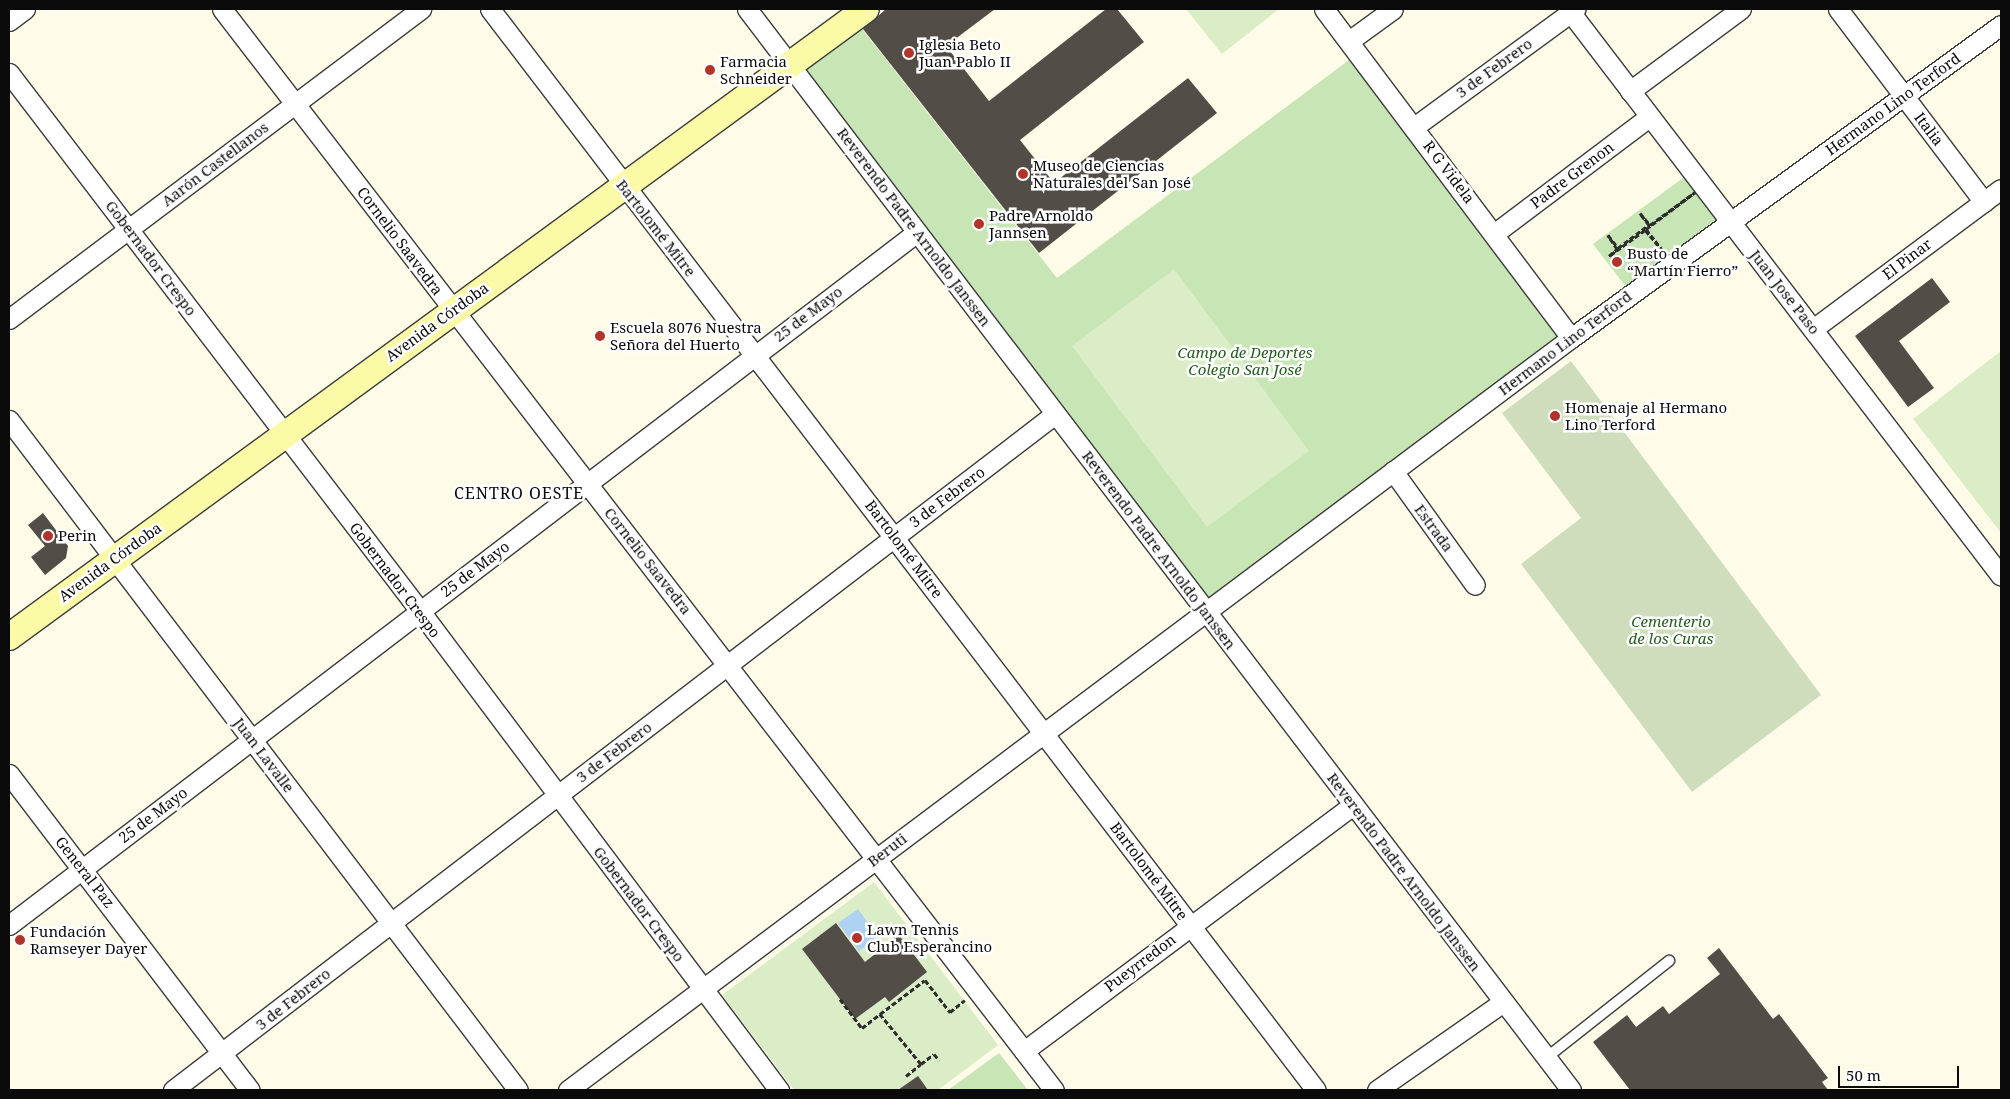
<!DOCTYPE html>
<html>
<head>
<meta charset="utf-8">
<style>
  body { margin:0 }
  #map { position:relative; width:2010px; height:1099px; overflow:hidden; background:#fefce8; font-family:"Noto Serif",serif }
  div>[style] { position:absolute }
  .green>* { inset:0; background:#c8e5b5 }
  .cemetery>* { inset:0; background:#cfddbd }
  .pitch>* { inset:0; background:#dbedc6 }
  .water>* { inset:0; background:#b0d2f2 }
  .building>* { inset:0; background:#524d47 }
  .path>* { height:3px; margin-top:-1.5px; transform-origin:0; background:repeating-linear-gradient(90deg,#2c2c2c 0 5px,transparent 0 7.5px) }
  .roads { filter:drop-shadow(1px 0 #3d3d3d) drop-shadow(-1px 0 #3d3d3d) drop-shadow(0 1px #3d3d3d) drop-shadow(0 -1px #3d3d3d) }
  .service>* { height:10px; margin:-5px; padding:0 5px; transform-origin:5px; border-radius:5px; background:#fff }
  .minor>* { height:19px; margin:-9.5px; padding:0 9.5px; transform-origin:9.5px; border-radius:9.5px; background:#fff }
  .secondary>* { height:26px; margin:-13px; padding:0 13px; transform-origin:13px; border-radius:13px; background:#fafaa7 }
  .dots>* { width:14px; height:14px; translate:-50% -50%; box-sizing:border-box; border:2px solid #fff; border-radius:50% }
  span { translate:-50% -50%; white-space:nowrap; text-align:center; line-height:1.15; -webkit-text-stroke:5px #fff; paint-order:stroke }
  .poi-label { font-size:15px; color:#0a0a0a }
  .left { translate:0 -50%; text-align:left }
  .street-label { font-size:15px; color:#0a0a0a }
  .park-label { font-size:15px; color:#255d1f; font-style:italic }
  .neighbourhood-label { font-size:16px; color:#0a0a0a; letter-spacing:1px }
  .frame { position:absolute; inset:0; border:10px solid #0a0a0a; pointer-events:none }
  .scale { position:absolute; left:1838px; top:1066px; width:121px; height:22px; box-sizing:border-box; border:2px solid #0a0a0a; border-top:0; padding-left:6px; font-size:15px; line-height:18px; white-space:nowrap; color:#0a0a0a; -webkit-text-stroke:4px #fff; paint-order:stroke }
</style>
</head>
<body>
<div id="map">
  <div class="green">
    <i style="clip-path:polygon(859px 25px,1057px 278px,1353px 57px,1571px 338px,1206px 612px,796px 72px)"></i>
    <i style="clip-path:polygon(1687px 175px,1720px 218px,1626px 287px,1593px 244px)"></i>
    <i style="clip-path:polygon(999px 1053px,1028px 1090px,948px 1090px)"></i>
  </div>
  <div class="cemetery">
    <i style="clip-path:polygon(1571px 361px,1821px 695px,1692px 792px,1521px 564px,1581px 518px,1502px 413px)"></i>
  </div>
  <div class="pitch">
    <i style="clip-path:polygon(1186px 9px,1279px 9px,1222px 54px)"></i>
    <i style="clip-path:polygon(1174px 269px,1309px 451px,1207px 527px,1072px 346px)"></i>
    <i style="clip-path:polygon(2001px 351px,2001px 533px,1913px 419px)"></i>
    <i style="clip-path:polygon(874px 882px,998px 1045px,938px 1090px,794px 1090px,722px 995px)"></i>
  </div>
  <div class="water">
    <i style="clip-path:polygon(858px 909px,878px 937px,859px 951px,838px 923px)"></i>
  </div>
  <div class="building">
    <i style="clip-path:polygon(886px 9px,995px 9px,946px 46px,989px 101px,1106px 9px,1117px 9px,1144px 42px,1020px 140px,1054px 183px,1188px 78px,1217px 113px,1039px 253px,863px 29px)"></i>
    <i style="clip-path:polygon(1932px 278px,1950px 302px,1899px 341px,1934px 388px,1908px 407px,1855px 336px)"></i>
    <i style="clip-path:polygon(43px 513px,68px 546px,66px 558px,45px 575px,31px 557px,45px 546px,28px 525px)"></i>
    <i style="clip-path:polygon(836px 923px,865px 962px,899px 935px,927px 972px,889px 1002px,885px 997px,855px 1019px,802px 949px)"></i>
    <i style="clip-path:polygon(1719px 948px,1773px 1019px,1779px 1014px,1828px 1078px,1822px 1082px,1828px 1090px,1630px 1090px,1593px 1042px,1627px 1015px,1636px 1027px,1663px 1006px,1669px 1014px,1720px 974px,1707px 958px)"></i>
    <i style="clip-path:polygon(918px 1076px,928px 1090px,898px 1090px)"></i>
  </div>
  <div class="path">
    <i style="left:1698px;top:190px;width:65px;rotate:143.1deg"></i>
    <i style="left:1646px;top:229px;width:36px;rotate:52deg"></i>
    <i style="left:1668px;top:257px;width:35px;rotate:-130deg"></i>
    <i style="left:1645px;top:230px;width:44px;rotate:144.2deg"></i>
    <i style="left:1609px;top:256px;width:11px;rotate:-41deg"></i>
    <i style="left:1617px;top:249px;width:17px;rotate:-123deg"></i>
    <i style="left:1608px;top:235px;width:16px;rotate:52deg"></i>
    <i style="left:1618px;top:248px;width:39px;rotate:-37deg"></i>
    <i style="left:1649px;top:225px;width:15px;rotate:-127deg"></i>
    <i style="left:1640px;top:213px;width:16px;rotate:50deg"></i>
    <i style="left:1650px;top:225px;width:59px;rotate:-36.1deg"></i>
    <i style="left:840px;top:999px;width:36px;rotate:53deg"></i>
    <i style="left:862px;top:1028px;width:23px;rotate:-38deg"></i>
    <i style="left:921px;top:1064px;width:16px;rotate:-38deg"></i>
    <i style="left:934px;top:1054px;width:8px;rotate:50deg"></i>
    <i style="left:906px;top:1076px;width:19px;rotate:-39deg"></i>
    <i style="left:921px;top:1064px;width:65px;rotate:-129.4deg"></i>
    <i style="left:880px;top:1014px;width:56px;rotate:-37.1deg"></i>
    <i style="left:925px;top:980px;width:41px;rotate:52deg"></i>
    <i style="left:950px;top:1012px;width:19px;rotate:-39deg"></i>
  </div>
  <div class="roads">
    <div class="service">
      <i style="left:1546px;top:1058px;width:157px;rotate:-38.3deg"></i>
    </div>
    <div class="minor">
      <i style="left:222px;top:9px;width:1364px;rotate:52.42deg"></i>
      <i style="left:490px;top:9px;width:1360px;rotate:52.62deg"></i>
      <i style="left:747px;top:9px;width:1359px;rotate:52.68deg"></i>
      <i style="left:1324px;top:9px;width:411px;rotate:53.1deg"></i>
      <i style="left:1568px;top:9px;width:713px;rotate:52.63deg"></i>
      <i style="left:1838px;top:9px;width:242px;rotate:52.9deg"></i>
      <i style="left:9px;top:21px;width:20px;rotate:-37deg"></i>
      <i style="left:1349px;top:41px;width:54px;rotate:-36deg"></i>
      <i style="left:9px;top:73px;width:677px;rotate:52.62deg"></i>
      <i style="left:420px;top:611px;width:599px;rotate:53.15deg"></i>
      <i style="left:1630px;top:91px;width:138px;rotate:-36.5deg"></i>
      <i style="left:1414px;top:127px;width:200px;rotate:-36.2deg"></i>
      <i style="left:1495px;top:233px;width:193px;rotate:-37deg"></i>
      <i style="left:9px;top:319px;width:516px;rotate:-36.96deg"></i>
      <i style="left:1813px;top:329px;width:234px;rotate:-36.7deg"></i>
      <i style="left:9px;top:420px;width:841px;rotate:52.78deg"></i>
      <i style="left:1393px;top:471px;width:140px;rotate:54.3deg"></i>
      <i style="left:9px;top:774px;width:397px;rotate:52.7deg"></i>
      <i style="left:9px;top:925px;width:1142px;rotate:-37.35deg"></i>
      <i style="left:1024px;top:1051px;width:411px;rotate:-36.8deg"></i>
      <i style="left:173px;top:1090px;width:1111px;rotate:-37.47deg"></i>
      <i style="left:568px;top:1090px;width:1254px;rotate:-36.86deg"></i>
      <i style="left:1571px;top:338px;width:532px;rotate:-36.05deg"></i>
      <i style="left:1377px;top:1090px;width:154px;rotate:-34.9deg"></i>
    </div>
    <div class="secondary">
      <i style="left:9px;top:637px;width:1062px;rotate:-36.23deg"></i>
    </div>
  </div>
  <div class="dots">
    <i style="left:909px;top:53px;background:#b1342b"></i>
    <i style="left:710px;top:70px;background:#b1342b"></i>
    <i style="left:1023px;top:174px;background:#b1342b"></i>
    <i style="left:979px;top:224px;background:#b1342b"></i>
    <i style="left:1617px;top:262px;background:#b1342b"></i>
    <i style="left:600px;top:336px;background:#b1342b"></i>
    <i style="left:1555px;top:416px;background:#b1342b"></i>
    <i style="left:48px;top:536px;background:#b1342b"></i>
    <i style="left:857px;top:938px;background:#b1342b"></i>
    <i style="left:20px;top:940px;background:#b1342b"></i>
  </div>
  <div class="poi-label">
    <span class="left" style="left:919px;top:53px">Iglesia Beto<br>Juan Pablo II</span>
    <span class="left" style="left:720px;top:70px">Farmacia<br>Schneider</span>
    <span class="left" style="left:1033px;top:174px">Museo de Ciencias<br>Naturales del San José</span>
    <span class="left" style="left:989px;top:224px">Padre Arnoldo<br>Jannsen</span>
    <span class="left" style="left:1627px;top:262px">Busto de<br>“Martín Fierro”</span>
    <span class="left" style="left:610px;top:336px">Escuela 8076 Nuestra<br>Señora del Huerto</span>
    <span class="left" style="left:1565px;top:416px">Homenaje al Hermano<br>Lino Terford</span>
    <span class="left" style="left:58px;top:536px">Perin</span>
    <span class="left" style="left:867px;top:938px">Lawn Tennis<br>Club Esperancino</span>
    <span class="left" style="left:30px;top:940px">Fundación<br>Ramseyer Dayer</span>
  </div>
  <div class="street-label">
    <span style="left:1494px;top:68px;rotate:-36deg">3 de Febrero</span>
    <span style="left:1893px;top:104px;rotate:-36deg">Hermano Lino Terford</span>
    <span style="left:1929px;top:129px;rotate:53deg">Italia</span>
    <span style="left:215px;top:164px;rotate:-37deg">Aarón Castellanos</span>
    <span style="left:1449px;top:172px;rotate:53deg">R G Videla</span>
    <span style="left:1572px;top:175px;rotate:-37deg">Padre Grenon</span>
    <span style="left:914px;top:227px;rotate:53deg">Reverendo Padre Arnoldo Janssen</span>
    <span style="left:656px;top:228px;rotate:52deg">Bartolomé Mitre</span>
    <span style="left:400px;top:241px;rotate:53deg">Cornelio Saavedra</span>
    <span style="left:151px;top:258px;rotate:53deg">Gobernador Crespo</span>
    <span style="left:1907px;top:259px;rotate:-37deg">El Pinar</span>
    <span style="left:1785px;top:292px;rotate:52deg">Juan Jose Paso</span>
    <span style="left:808px;top:314px;rotate:-37deg">25 de Mayo</span>
    <span style="left:437px;top:322px;rotate:-36deg">Avenida Córdoba</span>
    <span style="left:1565px;top:343px;rotate:-37deg">Hermano Lino Terford</span>
    <span style="left:947px;top:497px;rotate:-37deg">3 de Febrero</span>
    <span style="left:1434px;top:528px;rotate:54deg">Estrada</span>
    <span style="left:904px;top:549px;rotate:53deg">Bartolomé Mitre</span>
    <span style="left:1159px;top:550px;rotate:53deg">Reverendo Padre Arnoldo Janssen</span>
    <span style="left:648px;top:561px;rotate:52deg">Cornelio Saavedra</span>
    <span style="left:110px;top:562px;rotate:-36deg">Avenida Córdoba</span>
    <span style="left:475px;top:569px;rotate:-37deg">25 de Mayo</span>
    <span style="left:395px;top:580px;rotate:53deg">Gobernador Crespo</span>
    <span style="left:614px;top:752px;rotate:-37deg">3 de Febrero</span>
    <span style="left:264px;top:755px;rotate:53deg">Juan Lavalle</span>
    <span style="left:153px;top:815px;rotate:-37deg">25 de Mayo</span>
    <span style="left:887px;top:850px;rotate:-37deg">Beruti</span>
    <span style="left:1149px;top:871px;rotate:53deg">Bartolomé Mitre</span>
    <span style="left:85px;top:872px;rotate:52deg">General Paz</span>
    <span style="left:1404px;top:872px;rotate:53deg">Reverendo Padre Arnoldo Janssen</span>
    <span style="left:639px;top:904px;rotate:53deg">Gobernador Crespo</span>
    <span style="left:1140px;top:963px;rotate:-37deg">Pueyrredon</span>
    <span style="left:293px;top:999px;rotate:-38deg">3 de Febrero</span>
  </div>
  <div class="park-label">
    <span style="left:1245px;top:361px">Campo de Deportes<br>Colegio San José</span>
    <span style="left:1671px;top:630px">Cementerio<br>de los Curas</span>
  </div>
  <div class="neighbourhood-label">
    <span style="left:519px;top:493px">CENTRO OESTE</span>
  </div>
  <div class="frame"></div>
  <div class="scale">50 m</div>
</div>
</body>
</html>
